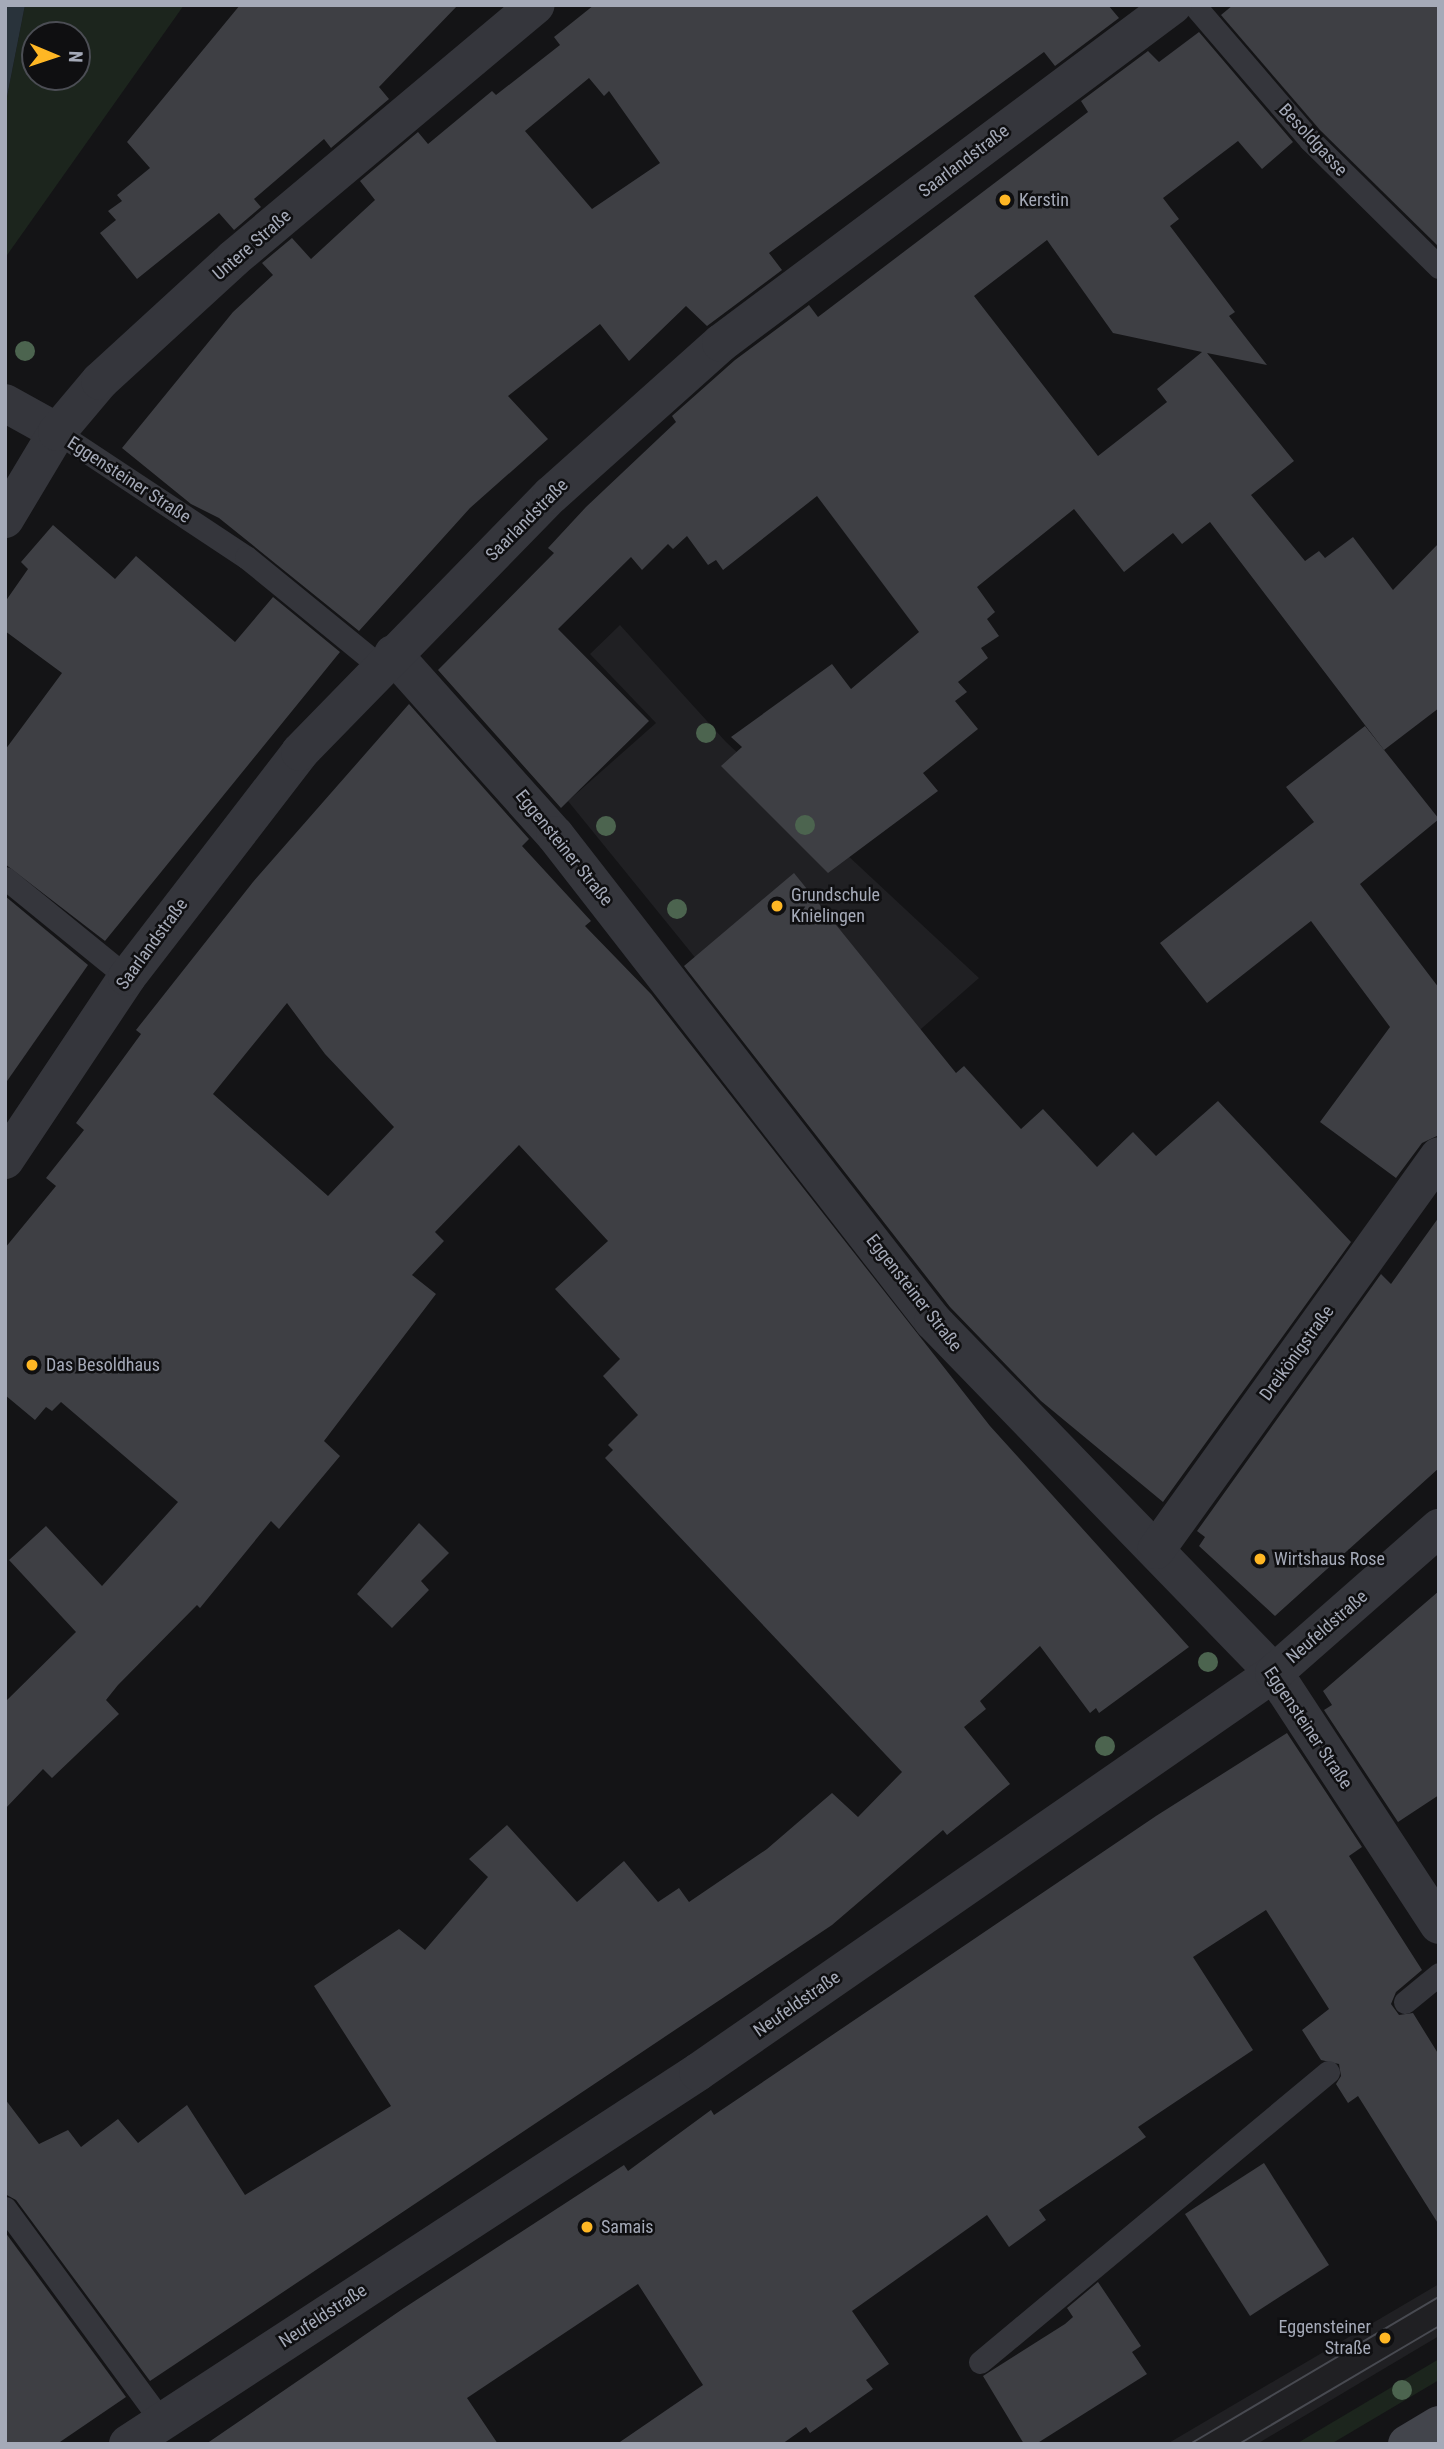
<!DOCTYPE html>
<html>
<head>
<meta charset="utf-8">
<style>
  body { margin:0 }
  #map { position:relative; width:1444px; height:2449px; overflow:hidden; background:#141416; font-family:"Roboto Condensed",sans-serif }
  div>[style] { position:absolute }
  .built>* { inset:0; background:#202023 }
  .green>* { inset:0; background:#1c251d }
  .water>* { inset:0; background:#29333b }
  .building>* { inset:0; background:#3e3f44 }
  .service>* { height:23px; margin:-11.5px; padding:0 11.5px; transform-origin:11.5px; border-radius:11.5px; background:#35363c }
  .minor>* { height:38px; margin:-19px; padding:0 19px; transform-origin:19px; border-radius:19px; background:#35363c }
  .secondary>* { height:38px; margin:-19px; padding:0 19px; transform-origin:19px; border-radius:19px; background:#43454c }
  .tram>* { height:2px; margin:-1px; padding:0 1px; transform-origin:1px; border-radius:1px; background:#484a51 }
  .trees>* { width:20px; height:20px; margin:-10px; border-radius:50%; background:#4c644f }
  .dots>* { width:19px; height:19px; translate:-50% -50%; box-sizing:border-box; border:4px solid #0f0f11; border-radius:50% }
  span { translate:-50% -50%; white-space:nowrap; text-align:center; line-height:1.15; -webkit-text-stroke:5px #0f0f11; paint-order:stroke }
  .street-label { font-size:18px; color:#a5aab8 }
  .poi-label { font-size:18px; color:#a5aab8 }
  .left { translate:0 -50%; text-align:left }
  .right { translate:-100% -50%; text-align:right }
  .frame { position:absolute; inset:0; border:7px solid #a5aab8; pointer-events:none }
  .north { position:absolute; left:21px; top:21px; width:70px; height:70px; box-sizing:border-box; background:#0f0f11; border:2px solid #4b4d54; border-radius:50%; rotate:92deg; font-size:19px; font-weight:700; line-height:28px; text-align:center; color:#a5aab8 }
  .north::after { content:''; display:block; margin:auto; width:24px; height:32px; background:#ffb724; clip-path:polygon(50% 0,100% 100%,50% 72%,0 100%) }
</style>
</head>
<body>
<div id="map">
  <div class="built">
    <i style="clip-path:polygon(620px 625px,726px 742px,979px 978px,823px 1115px,568px 801px,656px 723px,590px 654px)"></i>
    <i style="clip-path:polygon(1439px 2284px,1439px 2336px,1257px 2444px,1167px 2444px)"></i>
  </div>
  <div class="green">
    <i style="clip-path:polygon(evenodd,25px 5px,184px 5px,5px 258px,5px 107px,25px 5px,35px 35px,77px 35px,77px 77px,35px 77px,35px 35px)"></i>
    <i style="clip-path:polygon(1439px 2359px,1439px 2380px,1331px 2444px,1296px 2444px)"></i>
  </div>
  <div class="water">
    <i style="clip-path:polygon(5px 5px,25px 5px,5px 107px)"></i>
  </div>
  <div class="building">
    <i style="clip-path:polygon(240px 5px,458px 5px,379px 87px,389px 99px,331px 148px,324px 139px,254px 199px,261px 207px,234px 230px,219px 213px,137px 279px,100px 233px,116px 220px,108px 211px,122px 201px,117px 195px,150px 168px,127px 142px)"></i>
    <i style="clip-path:polygon(evenodd,594px 5px,1108px 5px,1119px 18px,1055px 66px,1044px 52px,769px 253px,782px 270px,707px 326px,686px 306px,629px 361px,600px 324px,508px 396px,548px 439px,470px 508px,359px 631px,219px 518px,191px 504px,122px 448px,233px 312px,273px 275px,262px 263px,292px 238px,311px 259px,375px 200px,360px 181px,418px 132px,428px 144px,492px 91px,496px 95px,560px 45px,554px 37px,594px 5px,589px 78px,604px 96px,609px 91px,660px 163px,592px 209px,525px 131px,589px 78px)"></i>
    <i style="clip-path:polygon(1233px 5px,1439px 5px,1439px 247px,1320px 130px,1221px 15px)"></i>
    <i style="clip-path:polygon(evenodd,1199px 32px,1293px 142px,1262px 169px,1238px 141px,1163px 198px,1179px 219px,1170px 226px,1235px 312px,1229px 316px,1267px 365px,1207px 353px,1294px 461px,1251px 495px,1305px 561px,1319px 551px,1325px 558px,1353px 537px,1393px 590px,1439px 543px,1439px 708px,1384px 750px,1210px 522px,1182px 544px,1173px 533px,1124px 572px,1074px 509px,977px 587px,995px 612px,987px 619px,999px 636px,981px 648px,988px 658px,958px 682px,967px 692px,955px 701px,978px 729px,923px 773px,938px 791px,828px 873px,721px 766px,742px 747px,731px 737px,832px 664px,851px 689px,919px 632px,817px 496px,723px 570px,716px 560px,708px 565px,687px 536px,673px 549px,668px 544px,642px 570px,631px 557px,558px 629px,649px 721px,561px 808px,438px 670px,554px 553px,548px 548px,586px 507px,676px 422px,672px 416px,735px 360px,809px 305px,818px 317px,1088px 112px,1081px 101px,1148px 51px,1159px 62px,1199px 32px,1047px 240px,1113px 333px,1202px 352px,1157px 389px,1167px 402px,1098px 456px,974px 296px,1047px 240px)"></i>
    <i style="clip-path:polygon(53px 525px,115px 579px,136px 556px,235px 642px,273px 597px,340px 652px,105px 941px,5px 864px,5px 750px,62px 673px,5px 631px,5px 602px,28px 569px,21px 562px)"></i>
    <i style="clip-path:polygon(evenodd,409px 704px,529px 839px,522px 846px,591px 921px,585px 926px,651px 994px,990px 1426px,1189px 1647px,1099px 1713px,1096px 1708px,1090px 1713px,1040px 1646px,980px 1701px,986px 1709px,964px 1727px,1010px 1784px,947px 1835px,943px 1830px,832px 1925px,150px 2381px,16px 2200px,5px 2194px,5px 2099px,39px 2144px,68px 2130px,81px 2147px,118px 2119px,138px 2143px,187px 2105px,245px 2195px,391px 2106px,314px 1986px,399px 1929px,425px 1950px,488px 1877px,469px 1859px,507px 1825px,577px 1902px,624px 1861px,658px 1902px,679px 1888px,689px 1902px,767px 1849px,832px 1793px,858px 1817px,902px 1772px,605px 1458px,613px 1450px,608px 1445px,638px 1415px,603px 1376px,620px 1359px,555px 1289px,608px 1241px,519px 1145px,435px 1232px,444px 1241px,412px 1275px,436px 1294px,324px 1441px,340px 1456px,279px 1529px,271px 1521px,200px 1608px,197px 1605px,118px 1685px,106px 1700px,119px 1714px,52px 1778px,43px 1769px,5px 1809px,5px 1702px,76px 1632px,9px 1560px,46px 1526px,102px 1586px,178px 1502px,61px 1402px,52px 1411px,46px 1407px,35px 1420px,5px 1395px,5px 1248px,56px 1186px,46px 1178px,84px 1130px,76px 1123px,141px 1034px,136px 1030px,253px 882px,409px 704px,287px 1003px,325px 1054px,394px 1127px,328px 1196px,213px 1094px,287px 1003px)"></i>
    <i style="clip-path:polygon(1365px 726px,1439px 819px,1360px 884px,1439px 988px,1439px 1135px,1422px 1143px,1396px 1178px,1320px 1122px,1390px 1027px,1311px 921px,1207px 1003px,1160px 943px,1314px 822px,1286px 787px)"></i>
    <i style="clip-path:polygon(794px 873px,956px 1073px,964px 1066px,1021px 1129px,1043px 1109px,1097px 1167px,1133px 1132px,1156px 1156px,1218px 1101px,1351px 1242px,1163px 1502px,1041px 1401px,950px 1307px,684px 966px)"></i>
    <i style="clip-path:polygon(5px 896px,88px 965px,5px 1084px)"></i>
    <i style="clip-path:polygon(1439px 1217px,1439px 1468px,1275px 1616px,1199px 1546px,1205px 1537px,1197px 1531px,1381px 1274px,1391px 1284px)"></i>
    <i style="clip-path:polygon(419px 1523px,449px 1553px,421px 1581px,429px 1590px,392px 1628px,357px 1594px)"></i>
    <i style="clip-path:polygon(1439px 1591px,1439px 1795px,1398px 1822px,1324px 1710px,1332px 1705px,1323px 1691px)"></i>
    <i style="clip-path:polygon(1287px 1733px,1362px 1847px,1349px 1856px,1422px 1970px,1396px 1992px,1391px 2004px,1399px 2015px,1413px 2013px,1439px 2055px,1439px 2225px,1358px 2096px,1348px 2103px,1336px 2084px,1341px 2076px,1339px 2064px,1321px 2060px,1302px 2030px,1329px 2009px,1266px 1910px,1193px 1957px,1253px 2050px,1138px 2127px,1146px 2137px,1039px 2210px,1046px 2220px,1009px 2247px,987px 2215px,852px 2311px,889px 2364px,866px 2380px,873px 2389px,810px 2433px,806px 2427px,782px 2444px,617px 2444px,703px 2385px,638px 2284px,467px 2398px,498px 2444px,206px 2444px,404px 2308px,624px 2165px,628px 2171px,711px 2110px,714px 2115px,1156px 1816px)"></i>
    <i style="clip-path:polygon(1264px 2163px,1329px 2265px,1250px 2316px,1185px 2214px)"></i>
    <i style="clip-path:polygon(5px 2232px,126px 2397px,57px 2444px,5px 2444px)"></i>
    <i style="clip-path:polygon(1098px 2282px,1141px 2346px,1132px 2352px,1147px 2374px,1036px 2444px,1024px 2444px,983px 2376px,1065px 2324px,1073px 2317px,1067px 2308px)"></i>
  </div>
  <div class="service">
    <i style="left:1194px;top:5px;width:178px;rotate:49.3deg"></i>
    <i style="left:1310px;top:140px;width:181px;rotate:44.6deg"></i>
    <i style="left:57px;top:432px;width:227px;rotate:33.5deg"></i>
    <i style="left:246px;top:557px;width:174px;rotate:39.2deg"></i>
    <i style="left:5px;top:878px;width:157px;rotate:39.1deg"></i>
    <i style="left:1405px;top:2002px;width:44px;rotate:-39.5deg"></i>
    <i style="left:5px;top:2208px;width:265px;rotate:53.7deg"></i>
    <i style="left:980px;top:2362px;width:453px;rotate:-39.8deg"></i>
  </div>
  <div class="minor">
    <i style="left:5px;top:403px;width:60px;rotate:29.1deg"></i>
    <i style="left:5px;top:519px;width:101px;rotate:-59.1deg"></i>
    <i style="left:57px;top:432px;width:67px;rotate:-49.9deg"></i>
    <i style="left:100px;top:381px;width:180px;rotate:-42.5deg"></i>
    <i style="left:233px;top:259px;width:395px;rotate:-40deg"></i>
    <i style="left:393px;top:654px;width:243px;rotate:48.2deg"></i>
    <i style="left:555px;top:835px;width:616px;rotate:52.13deg"></i>
    <i style="left:933px;top:1321px;width:490px;rotate:45.9deg"></i>
    <i style="left:1274px;top:1673px;width:301px;rotate:56.8deg"></i>
    <i style="left:5px;top:1160px;width:220px;rotate:-56.3deg"></i>
    <i style="left:127px;top:977px;width:284px;rotate:-52.4deg"></i>
    <i style="left:300px;top:752px;width:359px;rotate:-45.7deg"></i>
    <i style="left:551px;top:495px;width:228px;rotate:-41.8deg"></i>
    <i style="left:721px;top:343px;width:564px;rotate:-36.79deg"></i>
    <i style="left:1156px;top:1550px;width:485px;rotate:-54.3deg"></i>
    <i style="left:128px;top:2444px;width:681px;rotate:-33.13deg"></i>
    <i style="left:698px;top:2072px;width:701px;rotate:-34.71deg"></i>
    <i style="left:1274px;top:1673px;width:220px;rotate:-41.3deg"></i>
  </div>
  <div class="secondary">
    <i style="left:1407px;top:2444px;width:37px;rotate:-31deg"></i>
  </div>
  <div class="tram">
    <i style="left:1190px;top:2444px;width:289px;rotate:-30.6deg"></i>
    <i style="left:1239px;top:2444px;width:232px;rotate:-30.5deg"></i>
  </div>
  <div class="trees">
    <i style="left:25px;top:351px"></i>
    <i style="left:706px;top:733px"></i>
    <i style="left:805px;top:825px"></i>
    <i style="left:606px;top:826px"></i>
    <i style="left:677px;top:909px"></i>
    <i style="left:1208px;top:1662px"></i>
    <i style="left:1105px;top:1746px"></i>
    <i style="left:1402px;top:2390px"></i>
  </div>
  <div class="dots">
    <i style="left:1005px;top:200px;background:#ffb724"></i>
    <i style="left:777px;top:906px;background:#ffb724"></i>
    <i style="left:32px;top:1365px;background:#ffb724"></i>
    <i style="left:1260px;top:1559px;background:#ffb724"></i>
    <i style="left:587px;top:2227px;background:#ffb724"></i>
    <i style="left:1385px;top:2338px;background:#ffb724"></i>
  </div>
  <div class="street-label">
    <span style="left:1313px;top:140px;rotate:47deg">Besoldgasse</span>
    <span style="left:964px;top:161px;rotate:-37deg">Saarlandstraße</span>
    <span style="left:252px;top:245px;rotate:-41deg">Untere Straße</span>
    <span style="left:129px;top:480px;rotate:33deg">Eggensteiner Straße</span>
    <span style="left:527px;top:520px;rotate:-45deg">Saarlandstraße</span>
    <span style="left:564px;top:848px;rotate:51deg">Eggensteiner Straße</span>
    <span style="left:152px;top:944px;rotate:-54deg">Saarlandstraße</span>
    <span style="left:914px;top:1293px;rotate:52deg">Eggensteiner Straße</span>
    <span style="left:1297px;top:1353px;rotate:-54deg">Dreikönigstraße</span>
    <span style="left:1327px;top:1627px;rotate:-41deg">Neufeldstraße</span>
    <span style="left:1308px;top:1728px;rotate:56deg">Eggensteiner Straße</span>
    <span style="left:797px;top:2004px;rotate:-35deg">Neufeldstraße</span>
    <span style="left:323px;top:2316px;rotate:-33deg">Neufeldstraße</span>
  </div>
  <div class="poi-label">
    <span class="left" style="left:1019px;top:200px">Kerstin</span>
    <span class="left" style="left:791px;top:906px">Grundschule<br>Knielingen</span>
    <span class="left" style="left:46px;top:1365px">Das Besoldhaus</span>
    <span class="left" style="left:1274px;top:1559px">Wirtshaus Rose</span>
    <span class="left" style="left:601px;top:2227px">Samais</span>
    <span class="right" style="left:1371px;top:2338px">Eggensteiner<br>Straße</span>
  </div>
  <div class="frame"></div>
  <div class="north">N</div>
</div>
</body>
</html>
